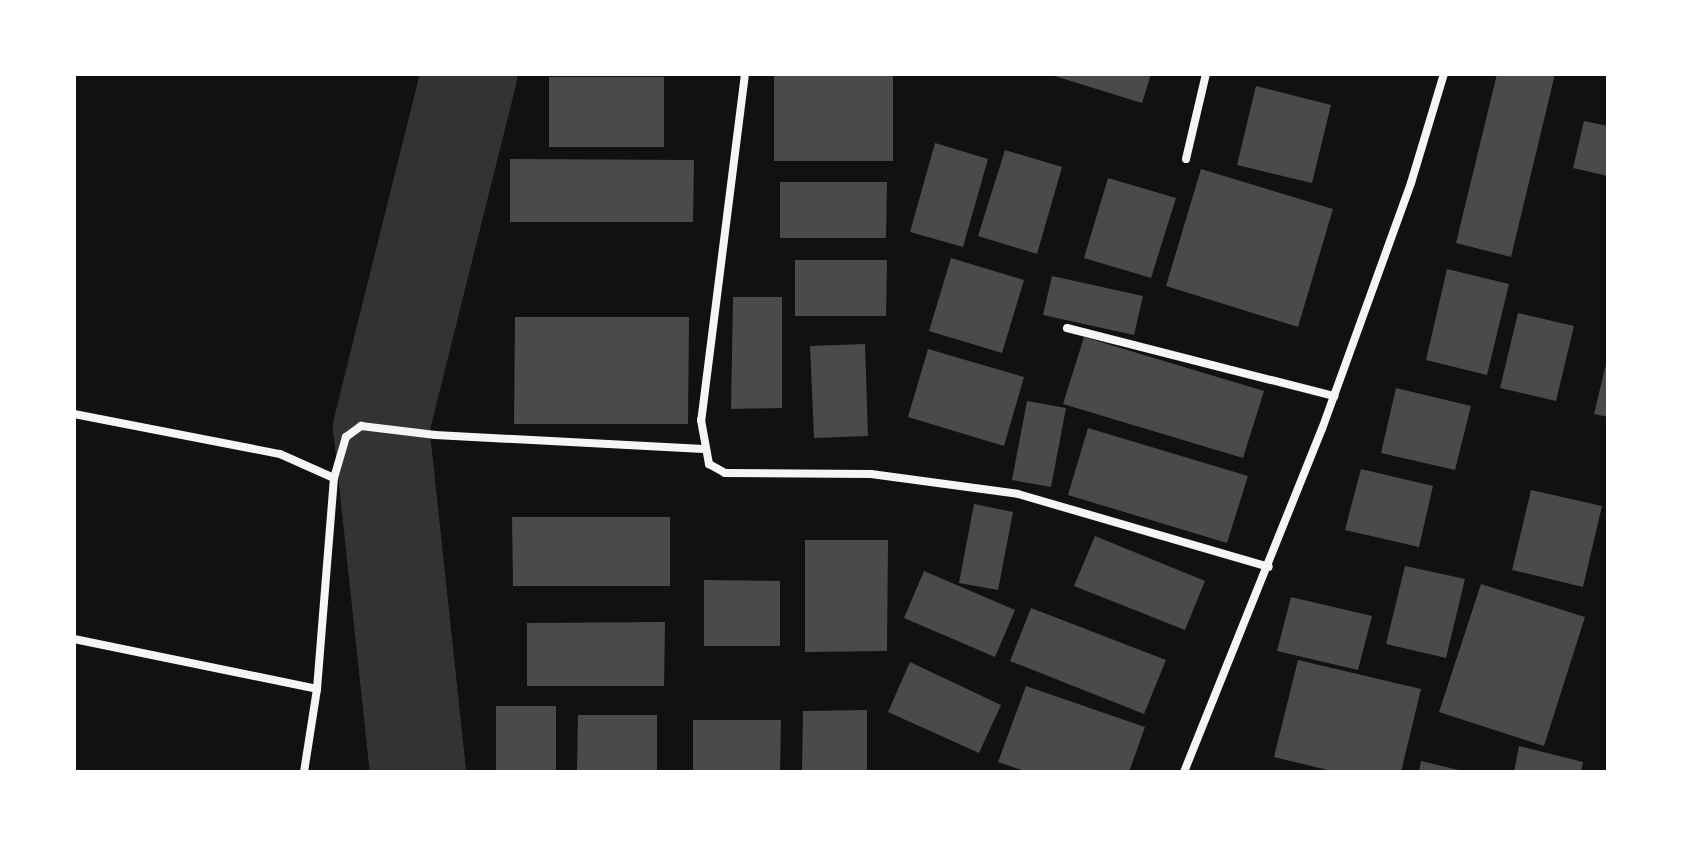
<!DOCTYPE html>
<html>
<head>
<meta charset="utf-8">
<style>
  body { margin:0 }
  #map { position:relative; width:1682px; height:846px; overflow:hidden; background:#111; font-family:"Noto Sans",sans-serif }
  div>[style] { position:absolute }
  .river>* { height:96px; margin:-48px; padding:0 48px; transform-origin:48px; border-radius:48px; background:#333 }
  .building>* { inset:0; background:#4a4a4a }
  .minor>* { height:8px; margin:-4px; padding:0 4px; transform-origin:4px; border-radius:4px; background:#f5f5f5 }
  span { translate:-50% -50%; white-space:nowrap; text-align:center; line-height:1.15; -webkit-text-stroke:6px #fff; paint-order:stroke }
  .frame { position:absolute; inset:0; border:76px solid #fff; pointer-events:none }
</style>
</head>
<body>
<div id="map">
  <div class="river">
    <i style="left:418px;top:772px;width:346px;rotate:-96.1deg"></i>
    <i style="left:381px;top:428px;width:365px;rotate:-76deg"></i>
  </div>
  <div class="building">
    <i style="clip-path:polygon(774px 74px,893px 74px,893px 161px,774px 161px)"></i>
    <i style="clip-path:polygon(1048px 74px,1151px 74px,1142px 103px)"></i>
    <i style="clip-path:polygon(1497px 74px,1555px 74px,1511px 257px,1456px 243px)"></i>
    <i style="clip-path:polygon(549px 77px,664px 77px,664px 147px,549px 147px)"></i>
    <i style="clip-path:polygon(1256px 86px,1331px 105px,1312px 183px,1237px 165px)"></i>
    <i style="clip-path:polygon(1584px 121px,1608px 126px,1608px 176px,1573px 168px)"></i>
    <i style="clip-path:polygon(935px 143px,988px 159px,963px 247px,910px 232px)"></i>
    <i style="clip-path:polygon(1005px 150px,1062px 167px,1037px 254px,978px 236px)"></i>
    <i style="clip-path:polygon(510px 159px,694px 160px,693px 222px,510px 222px)"></i>
    <i style="clip-path:polygon(1201px 169px,1333px 209px,1298px 327px,1166px 286px)"></i>
    <i style="clip-path:polygon(1108px 178px,1176px 198px,1151px 278px,1084px 258px)"></i>
    <i style="clip-path:polygon(780px 182px,887px 182px,886px 238px,780px 238px)"></i>
    <i style="clip-path:polygon(951px 258px,1024px 280px,1002px 353px,929px 331px)"></i>
    <i style="clip-path:polygon(795px 260px,887px 260px,886px 316px,795px 316px)"></i>
    <i style="clip-path:polygon(1447px 269px,1509px 284px,1487px 375px,1426px 360px)"></i>
    <i style="clip-path:polygon(1052px 276px,1143px 296px,1134px 335px,1043px 315px)"></i>
    <i style="clip-path:polygon(733px 297px,782px 297px,782px 408px,731px 409px)"></i>
    <i style="clip-path:polygon(1518px 313px,1574px 326px,1556px 401px,1500px 388px)"></i>
    <i style="clip-path:polygon(515px 317px,689px 317px,688px 424px,514px 424px)"></i>
    <i style="clip-path:polygon(1084px 337px,1264px 391px,1243px 458px,1063px 404px)"></i>
    <i style="clip-path:polygon(865px 344px,868px 436px,814px 438px,810px 346px)"></i>
    <i style="clip-path:polygon(928px 349px,1024px 377px,1004px 446px,908px 417px)"></i>
    <i style="clip-path:polygon(1607px 360px,1608px 360px,1608px 417px,1594px 414px)"></i>
    <i style="clip-path:polygon(1396px 388px,1471px 406px,1455px 470px,1381px 453px)"></i>
    <i style="clip-path:polygon(1027px 401px,1066px 408px,1051px 487px,1012px 480px)"></i>
    <i style="clip-path:polygon(1088px 428px,1248px 476px,1227px 543px,1068px 495px)"></i>
    <i style="clip-path:polygon(1361px 469px,1433px 486px,1419px 547px,1345px 530px)"></i>
    <i style="clip-path:polygon(1531px 490px,1602px 506px,1583px 587px,1512px 570px)"></i>
    <i style="clip-path:polygon(974px 504px,1013px 512px,998px 590px,959px 583px)"></i>
    <i style="clip-path:polygon(512px 517px,670px 517px,670px 586px,513px 586px)"></i>
    <i style="clip-path:polygon(1095px 536px,1205px 581px,1185px 630px,1074px 586px)"></i>
    <i style="clip-path:polygon(805px 540px,888px 540px,887px 651px,805px 652px)"></i>
    <i style="clip-path:polygon(1405px 566px,1465px 579px,1446px 658px,1386px 644px)"></i>
    <i style="clip-path:polygon(924px 571px,1015px 610px,995px 657px,904px 618px)"></i>
    <i style="clip-path:polygon(704px 580px,780px 581px,780px 646px,704px 646px)"></i>
    <i style="clip-path:polygon(1481px 584px,1585px 617px,1544px 746px,1439px 712px)"></i>
    <i style="clip-path:polygon(1291px 597px,1372px 616px,1358px 670px,1277px 651px)"></i>
    <i style="clip-path:polygon(1031px 608px,1166px 660px,1144px 714px,1010px 661px)"></i>
    <i style="clip-path:polygon(665px 622px,664px 686px,527px 686px,527px 623px)"></i>
    <i style="clip-path:polygon(1298px 660px,1421px 689px,1401px 772px,1336px 772px,1274px 757px)"></i>
    <i style="clip-path:polygon(910px 662px,1001px 705px,979px 753px,888px 712px)"></i>
    <i style="clip-path:polygon(1026px 686px,1145px 727px,1129px 772px,1028px 772px,998px 762px)"></i>
    <i style="clip-path:polygon(496px 706px,556px 706px,556px 772px,496px 772px)"></i>
    <i style="clip-path:polygon(867px 710px,867px 772px,802px 772px,803px 711px)"></i>
    <i style="clip-path:polygon(578px 715px,657px 715px,657px 772px,577px 772px)"></i>
    <i style="clip-path:polygon(693px 720px,781px 720px,780px 772px,693px 772px)"></i>
    <i style="clip-path:polygon(1519px 746px,1583px 762px,1581px 772px,1514px 772px)"></i>
    <i style="clip-path:polygon(1421px 761px,1463px 771px,1463px 772px,1419px 772px)"></i>
  </div>
  <div class="minor">
    <i style="left:745px;top:74px;width:349px;rotate:97.2deg"></i>
    <i style="left:701px;top:420px;width:45px;rotate:79.7deg"></i>
    <i style="left:709px;top:464px;width:18px;rotate:29deg"></i>
    <i style="left:725px;top:473px;width:146px;rotate:0.4deg"></i>
    <i style="left:871px;top:474px;width:148px;rotate:7.7deg"></i>
    <i style="left:1018px;top:494px;width:261px;rotate:16.2deg"></i>
    <i style="left:1186px;top:159px;width:87px;rotate:-76.8deg"></i>
    <i style="left:1067px;top:328px;width:276px;rotate:14.3deg"></i>
    <i style="left:74px;top:414px;width:210px;rotate:11deg"></i>
    <i style="left:280px;top:454px;width:59px;rotate:24deg"></i>
    <i style="left:334px;top:478px;width:43px;rotate:-73.7deg"></i>
    <i style="left:346px;top:437px;width:19px;rotate:-36deg"></i>
    <i style="left:361px;top:426px;width:75px;rotate:6.9deg"></i>
    <i style="left:435px;top:435px;width:269px;rotate:3deg"></i>
    <i style="left:74px;top:639px;width:248px;rotate:11.6deg"></i>
    <i style="left:304px;top:772px;width:84px;rotate:-81.1deg"></i>
    <i style="left:317px;top:689px;width:212px;rotate:-85.4deg"></i>
    <i style="left:1184px;top:772px;width:370px;rotate:-68.1deg"></i>
    <i style="left:1322px;top:429px;width:262px;rotate:-70.1deg"></i>
    <i style="left:1411px;top:183px;width:114px;rotate:-73.2deg"></i>
  </div>
  <div class="frame"></div>
</div>
</body>
</html>
